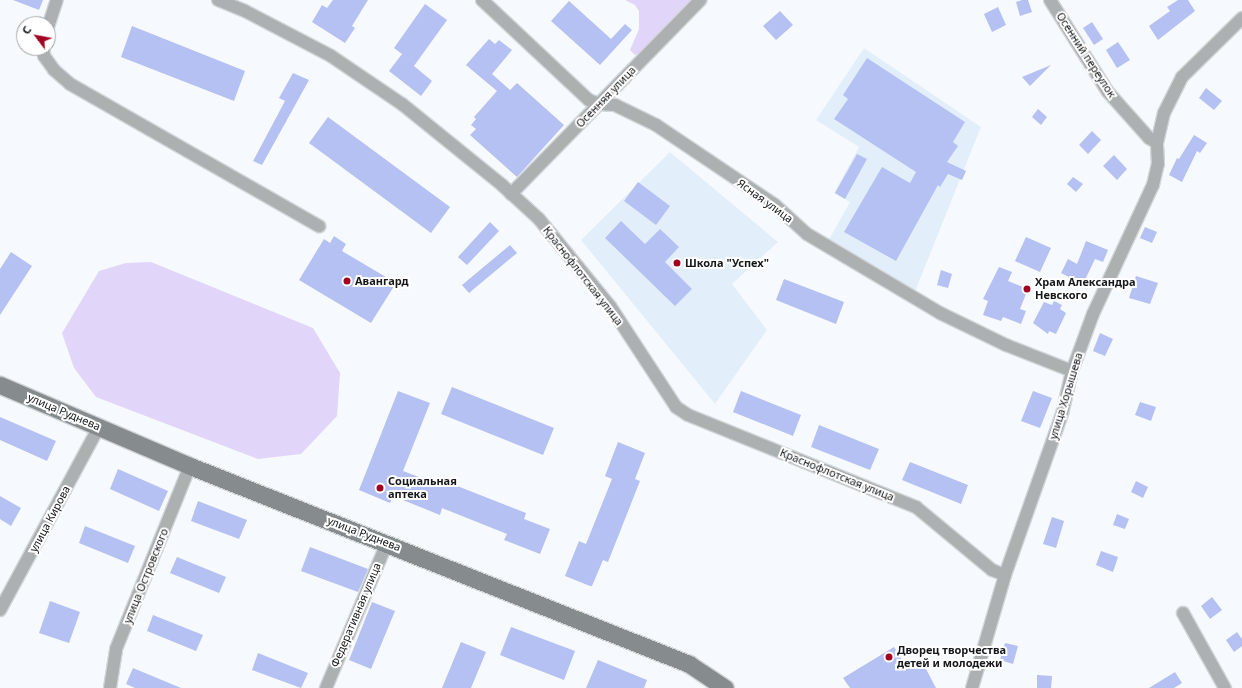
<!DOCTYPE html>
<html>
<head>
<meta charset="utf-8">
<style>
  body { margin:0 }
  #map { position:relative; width:1242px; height:688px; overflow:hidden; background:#f6fafe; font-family:"Noto Sans",sans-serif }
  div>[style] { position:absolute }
  .built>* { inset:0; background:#e2effb }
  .green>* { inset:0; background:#e1d5fa }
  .building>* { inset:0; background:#b4c1f2 }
  .roads { filter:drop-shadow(1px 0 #d2d6d9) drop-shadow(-1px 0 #d2d6d9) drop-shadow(0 1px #d2d6d9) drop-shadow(0 -1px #d2d6d9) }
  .street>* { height:12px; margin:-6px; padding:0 6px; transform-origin:6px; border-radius:6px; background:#acb0b1 }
  .secondary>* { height:17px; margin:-8.5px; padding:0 8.5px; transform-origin:8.5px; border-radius:8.5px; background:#868c8e }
  .dots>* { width:11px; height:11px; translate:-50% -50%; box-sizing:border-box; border:2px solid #fff; border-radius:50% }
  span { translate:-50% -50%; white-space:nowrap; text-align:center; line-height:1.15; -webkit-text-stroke:4px #fff; paint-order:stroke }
  .street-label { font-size:11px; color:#151719 }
  .poi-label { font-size:11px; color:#151719; font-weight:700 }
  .left { translate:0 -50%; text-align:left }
  .north { position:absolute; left:16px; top:16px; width:40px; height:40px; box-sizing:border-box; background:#fff; border:1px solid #a1a2a3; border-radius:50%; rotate:302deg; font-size:11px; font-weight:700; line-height:16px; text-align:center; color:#151719 }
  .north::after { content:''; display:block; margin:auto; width:14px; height:18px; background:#a20323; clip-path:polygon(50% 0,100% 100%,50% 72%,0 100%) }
</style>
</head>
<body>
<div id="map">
  <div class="built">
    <i style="clip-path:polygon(864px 48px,981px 127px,914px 294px,827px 243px,850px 202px,834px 193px,859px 147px,816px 120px)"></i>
    <i style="clip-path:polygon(670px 152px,778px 242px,732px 284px,767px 330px,715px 404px,581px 240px)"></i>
  </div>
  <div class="green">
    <i style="clip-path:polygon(625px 0,692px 0,645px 50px,635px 55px,630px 50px,639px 29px,639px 11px,635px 5px)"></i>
    <i style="clip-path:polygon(151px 262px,313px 328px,340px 373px,337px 416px,301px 454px,258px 459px,96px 397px,74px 368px,62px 333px,99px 271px,126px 263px)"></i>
  </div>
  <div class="building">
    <i style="clip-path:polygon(13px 0,43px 0,39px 10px)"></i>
    <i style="clip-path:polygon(333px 0,368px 0,352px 26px,355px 28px,345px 43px,312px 22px,322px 5px,327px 8px)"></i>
    <i style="clip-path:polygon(1022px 0,1028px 0,1032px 12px,1020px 16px,1016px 2px)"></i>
    <i style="clip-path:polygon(1178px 0,1188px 0,1195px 11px,1158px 40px,1149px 26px,1170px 11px,1167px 7px)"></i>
    <i style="clip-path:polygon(569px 1px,611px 39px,625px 24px,632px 30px,600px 65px,551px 21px)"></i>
    <i style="clip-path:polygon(425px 4px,447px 20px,414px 66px,432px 81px,421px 96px,389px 71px,402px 54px,394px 48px)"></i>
    <i style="clip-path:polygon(998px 7px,1006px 25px,992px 32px,984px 14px)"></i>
    <i style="clip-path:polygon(780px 11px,793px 25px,776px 40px,763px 26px)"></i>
    <i style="clip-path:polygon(1092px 22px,1103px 39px,1094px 45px,1083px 28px)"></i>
    <i style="clip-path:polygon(132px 26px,245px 71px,234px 101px,121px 57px)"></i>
    <i style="clip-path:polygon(489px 39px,495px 44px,499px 40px,512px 50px,492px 74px,510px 90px,517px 83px,564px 125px,517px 177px,470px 135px,476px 129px,471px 125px,476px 119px,474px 117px,497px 91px,466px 65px)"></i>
    <i style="clip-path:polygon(1118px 42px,1130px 60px,1117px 68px,1106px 50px)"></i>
    <i style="clip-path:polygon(867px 58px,965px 122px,953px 142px,958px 146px,947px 162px,966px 171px,962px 180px,948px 174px,940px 187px,938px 185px,896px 261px,844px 232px,882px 167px,910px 183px,916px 172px,834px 119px,848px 99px,843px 95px)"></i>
    <i style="clip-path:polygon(1051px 65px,1030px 86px,1022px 77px)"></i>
    <i style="clip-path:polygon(293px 73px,309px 80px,262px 165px,253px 161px,285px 101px,279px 98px)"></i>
    <i style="clip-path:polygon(1206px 88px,1222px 101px,1214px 110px,1199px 98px)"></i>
    <i style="clip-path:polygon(1038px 109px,1047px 117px,1041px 125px,1032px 117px)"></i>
    <i style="clip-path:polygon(328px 117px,450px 207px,431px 233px,309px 143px)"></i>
    <i style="clip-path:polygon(1092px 131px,1101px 140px,1088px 154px,1079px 145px)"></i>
    <i style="clip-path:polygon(1194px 135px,1207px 143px,1200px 153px,1197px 151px,1182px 182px,1169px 175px,1177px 158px,1179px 159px)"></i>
    <i style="clip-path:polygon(857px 154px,867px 159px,845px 199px,835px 193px)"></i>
    <i style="clip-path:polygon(1114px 155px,1127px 169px,1117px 180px,1103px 166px)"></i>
    <i style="clip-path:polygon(1073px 177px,1083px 184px,1076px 192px,1067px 184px)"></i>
    <i style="clip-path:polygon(638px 182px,670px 206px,656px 225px,624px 201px)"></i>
    <i style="clip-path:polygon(621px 221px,645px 244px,660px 229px,679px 247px,665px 262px,692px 289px,675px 306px,605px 238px)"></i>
    <i style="clip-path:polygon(490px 222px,499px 231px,467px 265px,458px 257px)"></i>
    <i style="clip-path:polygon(1145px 227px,1157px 232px,1152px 243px,1140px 238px)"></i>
    <i style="clip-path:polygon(334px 236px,346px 244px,342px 251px,396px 283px,371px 323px,299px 280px,324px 239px,330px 243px)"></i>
    <i style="clip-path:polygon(1026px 237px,1051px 248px,1040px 272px,1015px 261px)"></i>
    <i style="clip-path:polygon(1086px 241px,1108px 250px,1103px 262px,1095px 259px,1083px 284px,1061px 273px,1068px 259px,1077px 264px)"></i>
    <i style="clip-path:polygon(510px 245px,517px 253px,469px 293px,462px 285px)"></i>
    <i style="clip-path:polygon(11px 252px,32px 266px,0 315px,0 269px)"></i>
    <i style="clip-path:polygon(999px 267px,1012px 272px,1008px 281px,1028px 289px,1020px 309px,1026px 311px,1021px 324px,1003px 317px,1001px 321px,983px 315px,988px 301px,983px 299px)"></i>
    <i style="clip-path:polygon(941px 270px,952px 274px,948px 288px,937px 285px)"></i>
    <i style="clip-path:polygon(1136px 276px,1158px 283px,1150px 304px,1129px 298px)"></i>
    <i style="clip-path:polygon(784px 279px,844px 302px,836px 324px,776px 300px)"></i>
    <i style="clip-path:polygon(1054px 301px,1062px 305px,1060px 309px,1066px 313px,1056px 334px,1049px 331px,1048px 334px,1033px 323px,1044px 302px,1052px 305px)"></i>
    <i style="clip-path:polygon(1100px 333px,1113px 339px,1105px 356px,1093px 351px)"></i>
    <i style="clip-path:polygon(452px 387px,554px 428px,543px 455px,441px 414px)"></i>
    <i style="clip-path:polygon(398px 391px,430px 403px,403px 471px,440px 485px,442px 480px,526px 513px,524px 519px,550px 529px,540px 554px,504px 540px,507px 534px,442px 508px,440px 515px,393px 496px,390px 503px,359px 490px)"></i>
    <i style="clip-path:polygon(741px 391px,801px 415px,793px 436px,733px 412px)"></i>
    <i style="clip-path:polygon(1033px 391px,1052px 398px,1040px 428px,1021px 421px)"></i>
    <i style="clip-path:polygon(1140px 402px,1156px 407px,1151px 421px,1135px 415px)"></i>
    <i style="clip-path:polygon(0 417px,56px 441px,47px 461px,0 440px)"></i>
    <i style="clip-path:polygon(819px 425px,879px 449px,870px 470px,811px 447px)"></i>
    <i style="clip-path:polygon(618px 442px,645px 453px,635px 479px,640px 481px,608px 562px,603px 560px,592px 586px,590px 586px,565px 576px,579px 541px,586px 544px,612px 479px,605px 476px)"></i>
    <i style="clip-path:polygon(910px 462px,968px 485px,961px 504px,902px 480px)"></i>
    <i style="clip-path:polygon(118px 469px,168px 491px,159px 511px,110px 489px)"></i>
    <i style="clip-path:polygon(1136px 481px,1148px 487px,1143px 498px,1131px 492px)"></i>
    <i style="clip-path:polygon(0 496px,21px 508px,11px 526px,0 519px)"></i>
    <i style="clip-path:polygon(198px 501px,247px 520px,239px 539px,191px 521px)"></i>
    <i style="clip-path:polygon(1117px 514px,1129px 519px,1125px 529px,1113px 525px)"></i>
    <i style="clip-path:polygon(1052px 517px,1064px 521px,1056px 548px,1043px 544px)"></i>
    <i style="clip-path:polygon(85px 526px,135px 546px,128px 563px,79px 543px)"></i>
    <i style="clip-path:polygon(310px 547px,368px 569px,358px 592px,301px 571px)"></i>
    <i style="clip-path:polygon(1101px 551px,1118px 557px,1113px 572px,1096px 565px)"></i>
    <i style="clip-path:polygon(177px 557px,226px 577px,219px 593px,170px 573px)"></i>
    <i style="clip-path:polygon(1212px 597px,1222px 610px,1210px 619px,1201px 606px)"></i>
    <i style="clip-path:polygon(50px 601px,80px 612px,69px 643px,39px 633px)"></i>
    <i style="clip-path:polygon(372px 602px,395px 611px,371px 669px,349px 660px)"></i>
    <i style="clip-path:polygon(153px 615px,203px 635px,196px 651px,147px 631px)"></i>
    <i style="clip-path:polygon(511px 627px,575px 651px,564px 680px,500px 655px)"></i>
    <i style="clip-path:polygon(1237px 632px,1242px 639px,1242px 646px,1234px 652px,1226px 640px)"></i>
    <i style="clip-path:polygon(461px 642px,486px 652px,471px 688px,442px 688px)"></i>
    <i style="clip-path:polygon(1005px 643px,1018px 646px,1013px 664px,1000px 660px)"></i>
    <i style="clip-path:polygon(894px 647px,907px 668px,926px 669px,936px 688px,850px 688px,843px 678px)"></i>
    <i style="clip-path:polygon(258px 653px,308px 673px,301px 688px,252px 670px)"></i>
    <i style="clip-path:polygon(598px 660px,647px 680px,644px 688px,586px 688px)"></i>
    <i style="clip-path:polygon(133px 668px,181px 688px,135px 688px,126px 684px)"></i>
    <i style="clip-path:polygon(1175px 672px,1182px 683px,1174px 688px,1149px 688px)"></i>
    <i style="clip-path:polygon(1037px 675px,1052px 676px,1051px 688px,1037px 688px)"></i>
  </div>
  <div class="roads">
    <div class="street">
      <i style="left:218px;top:0;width:29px;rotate:22deg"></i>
      <i style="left:245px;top:11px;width:97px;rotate:27.6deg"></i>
      <i style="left:331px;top:56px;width:86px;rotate:34.1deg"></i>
      <i style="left:402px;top:104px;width:129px;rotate:39deg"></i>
      <i style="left:502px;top:185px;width:50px;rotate:42.6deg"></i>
      <i style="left:539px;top:219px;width:112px;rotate:50.8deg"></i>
      <i style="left:610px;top:306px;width:121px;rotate:56.8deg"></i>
      <i style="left:676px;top:407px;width:14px;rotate:34deg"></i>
      <i style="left:688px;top:415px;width:246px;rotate:22deg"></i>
      <i style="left:916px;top:507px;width:99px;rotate:39.7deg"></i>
      <i style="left:992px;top:570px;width:14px;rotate:21deg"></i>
      <i style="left:482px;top:0;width:146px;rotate:43.1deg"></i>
      <i style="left:589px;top:100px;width:11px;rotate:22deg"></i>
      <i style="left:599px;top:104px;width:16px;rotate:4deg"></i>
      <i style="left:615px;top:105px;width:46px;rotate:26deg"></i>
      <i style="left:656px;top:125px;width:143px;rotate:33.9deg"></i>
      <i style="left:775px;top:205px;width:43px;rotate:42.2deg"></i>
      <i style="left:807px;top:234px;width:155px;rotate:30.7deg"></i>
      <i style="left:940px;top:313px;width:73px;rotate:25.9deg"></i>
      <i style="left:1006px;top:345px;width:71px;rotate:21.5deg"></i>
      <i style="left:1050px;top:0;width:109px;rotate:57.8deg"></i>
      <i style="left:1108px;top:92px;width:62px;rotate:48.3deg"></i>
      <i style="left:1149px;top:138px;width:9px;rotate:32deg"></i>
      <i style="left:48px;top:27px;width:28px;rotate:-72deg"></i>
      <i style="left:43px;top:48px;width:8px;rotate:83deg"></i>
      <i style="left:44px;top:56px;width:17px;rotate:54deg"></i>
      <i style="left:54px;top:70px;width:21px;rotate:41deg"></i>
      <i style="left:70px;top:84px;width:287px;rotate:29.7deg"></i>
      <i style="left:511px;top:194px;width:271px;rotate:-45.7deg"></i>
      <i style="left:0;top:610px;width:208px;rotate:-61.6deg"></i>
      <i style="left:1183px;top:613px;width:86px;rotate:60.8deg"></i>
      <i style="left:110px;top:688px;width:39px;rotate:-81deg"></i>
      <i style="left:116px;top:649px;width:197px;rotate:-68deg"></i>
      <i style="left:326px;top:688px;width:157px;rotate:-67.2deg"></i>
      <i style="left:972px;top:688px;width:118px;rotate:-73.7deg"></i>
      <i style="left:1005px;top:575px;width:171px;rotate:-70.5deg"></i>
      <i style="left:1062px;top:414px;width:44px;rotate:-76.9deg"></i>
      <i style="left:1072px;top:371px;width:61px;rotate:-69.8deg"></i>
      <i style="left:1093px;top:314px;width:142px;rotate:-65.1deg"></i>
      <i style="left:1153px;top:185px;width:22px;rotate:-77deg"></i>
      <i style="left:1158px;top:164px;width:21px;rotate:-93deg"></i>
      <i style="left:1157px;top:143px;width:31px;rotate:-77deg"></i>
      <i style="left:1164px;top:113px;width:40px;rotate:-63.4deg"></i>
      <i style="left:1182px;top:77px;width:84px;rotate:-44.5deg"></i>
    </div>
    <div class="secondary">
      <i style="left:0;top:385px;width:207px;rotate:23.1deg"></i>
      <i style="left:190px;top:466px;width:537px;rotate:21.64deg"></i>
      <i style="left:689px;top:664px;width:43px;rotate:33.7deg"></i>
    </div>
  </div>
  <div class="dots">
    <i style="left:677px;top:263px;background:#a20323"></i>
    <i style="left:347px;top:281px;background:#a20323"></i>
    <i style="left:1027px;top:289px;background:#a20323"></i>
    <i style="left:380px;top:488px;background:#a20323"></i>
    <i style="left:889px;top:657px;background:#a20323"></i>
  </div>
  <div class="street-label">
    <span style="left:1086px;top:55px;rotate:57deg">Осенний переулок</span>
    <span style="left:606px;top:97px;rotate:-46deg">Осенняя улица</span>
    <span style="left:765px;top:201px;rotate:36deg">Ясная улица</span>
    <span style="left:583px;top:276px;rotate:52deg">Краснофлотская улица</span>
    <span style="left:1066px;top:396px;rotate:-73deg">улица Хорышева</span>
    <span style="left:64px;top:412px;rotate:23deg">улица Руднева</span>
    <span style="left:837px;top:475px;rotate:22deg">Краснофлотская улица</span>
    <span style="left:50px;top:519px;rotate:-62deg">улица Кирова</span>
    <span style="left:364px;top:534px;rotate:21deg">улица Руднева</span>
    <span style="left:146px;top:576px;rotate:-68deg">улица Островского</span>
    <span style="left:356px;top:615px;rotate:-67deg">Федеративная улица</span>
  </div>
  <div class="poi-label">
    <span class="left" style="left:685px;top:263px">Школа "Успех"</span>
    <span class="left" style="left:355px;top:281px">Авангард</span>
    <span class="left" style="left:1035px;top:289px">Храм Александра<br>Невского</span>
    <span class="left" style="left:388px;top:488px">Социальная<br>аптека</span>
    <span class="left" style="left:897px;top:657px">Дворец творчества<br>детей и молодежи</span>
  </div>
  <div class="north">С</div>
</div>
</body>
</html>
